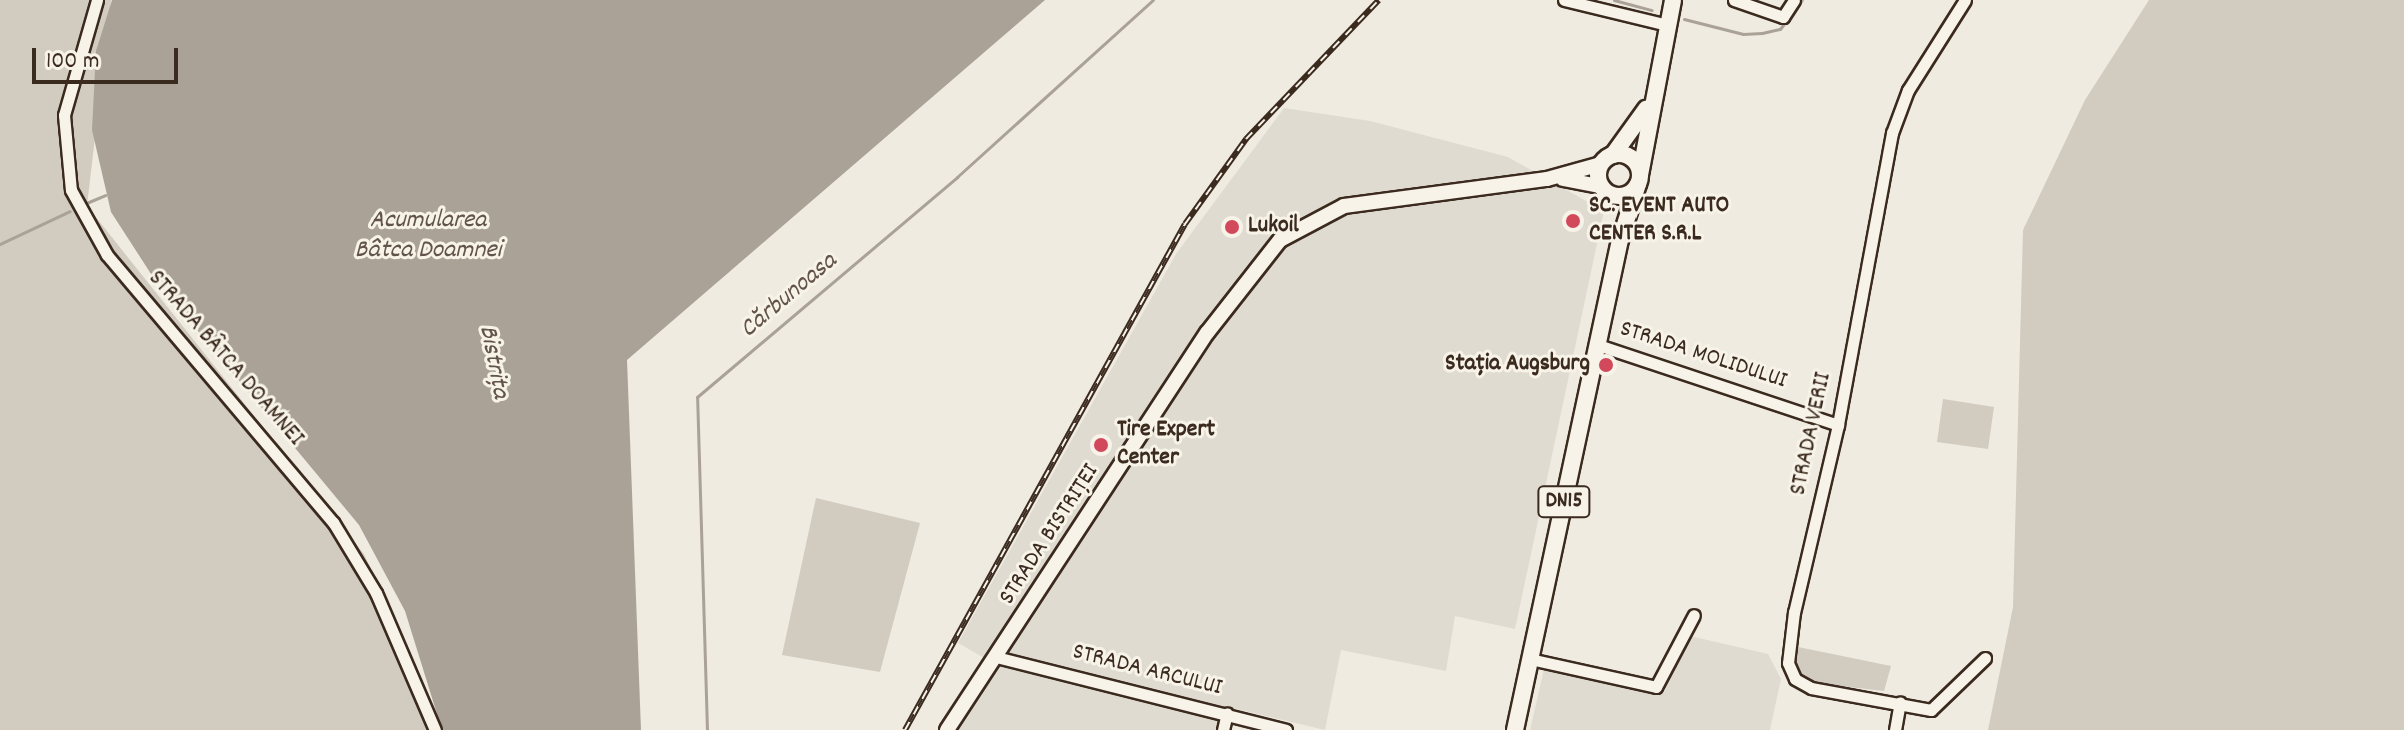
<!DOCTYPE html>
<html>
<head>
<meta charset="utf-8">
<style>
  body { margin:0 }
  #map { position:relative; width:2404px; height:730px; overflow:hidden; background:#efebe0; font-family:Dekko,sans-serif }
  div>[style] { position:absolute }
  .built>* { inset:0; background:#e0dbd0 }
  .green>* { inset:0; background:#d1cbc0 }
  .water>* { inset:0; background:#aaa296 }
  .stream>* { height:3px; margin:-1.5px; padding:0 1.5px; transform-origin:1.5px; border-radius:1.5px; background:#aaa296 }
  .roads { filter:drop-shadow(2px 0 #3b2a1e) drop-shadow(-2px 0 #3b2a1e) drop-shadow(0 2px #3b2a1e) drop-shadow(0 -2px #3b2a1e) }
  .street>* { height:11px; margin:-5.5px; padding:0 5.5px; transform-origin:5.5px; border-radius:5.5px; background:#f7f3e8 }
  .secondary>* { height:14px; margin:-7px; padding:0 7px; transform-origin:7px; border-radius:7px; background:#f7f3e8 }
  .primary>* { height:16px; margin:-8px; padding:0 8px; transform-origin:8px; border-radius:8px; background:#f7f3e8 }
  .primary>.ring { margin:-8px; padding:0; box-sizing:content-box; background:none; border:16px solid #f7f3e8; border-radius:50% }
  .rail>* { height:6px; margin-top:-3px; transform-origin:0; background:repeating-linear-gradient(90deg,#f7f3e8 0 9px,#3b2a1e 0 18px); box-sizing:border-box; border-block:2px solid #3b2a1e }
  .dots>* { width:22px; height:22px; translate:-50% -50%; box-sizing:border-box; border:4px solid #f7f3e8; border-radius:50% }
  span { translate:-50% -50%; white-space:nowrap; text-align:center; line-height:1.15; -webkit-text-stroke:6px #f7f3e8; paint-order:stroke }
  .shield-label span { padding:2px 6px; background:#f7f3e8; border:2px solid; border-radius:6px; -webkit-text-stroke-width:0 }
  .shield-label { font-size:22px; color:#3b2a1e; font-weight:700 }
  .poi-label { font-size:24px; color:#3b2a1e; font-weight:700 }
  .left { translate:0 -50%; text-align:left }
  .right { translate:-100% -50%; text-align:right }
  .street-label { font-size:24px; color:#3b2a1e }
  .water-label { font-size:26px; color:#625448; font-style:italic }
  .scale { position:absolute; left:32px; top:48px; width:146px; height:36px; box-sizing:border-box; border:4px solid #3b2a1e; border-top:0; padding-left:10px; font-size:24px; line-height:28px; white-space:nowrap; color:#3b2a1e; -webkit-text-stroke:6px #f7f3e8; paint-order:stroke }
</style>
</head>
<body>
<div id="map">
  <div class="built">
    <i style="clip-path:polygon(1284px 108px,1370px 121px,1508px 157px,1604px 211px,1515px 629px,1455px 616px,1446px 671px,1341px 650px,1325px 730px,1224px 706px,1218px 730px,959px 730px,1000px 667px,958px 643px,1176px 254px)"></i>
    <i style="clip-path:polygon(1690px 636px,1768px 654px,1781px 679px,1770px 730px,1530px 730px,1545px 665px,1664px 693px)"></i>
  </div>
  <div class="green">
    <i style="clip-path:polygon(0 0,111px 0,87px 206px,364px 554px,444px 730px,0 730px)"></i>
    <i style="clip-path:polygon(2149px 0,2404px 0,2404px 730px,1988px 730px,2013px 607px,2023px 230px,2085px 100px)"></i>
    <i style="clip-path:polygon(1943px 399px,1994px 407px,1988px 449px,1937px 442px)"></i>
    <i style="clip-path:polygon(816px 498px,920px 523px,880px 672px,782px 655px)"></i>
    <i style="clip-path:polygon(1798px 647px,1891px 666px,1884px 691px,1807px 682px,1796px 664px)"></i>
  </div>
  <div class="water">
    <i style="clip-path:polygon(112px 0,1045px 0,627px 360px,641px 730px,442px 730px,405px 611px,359px 525px,153px 277px,111px 212px,92px 130px,96px 51px)"></i>
  </div>
  <div class="stream">
    <i style="left:1614px;top:0;width:39px;rotate:15deg"></i>
    <i style="left:1684px;top:19px;width:61px;rotate:14.3deg"></i>
    <i style="left:1743px;top:34px;width:19px;rotate:-3deg"></i>
    <i style="left:1762px;top:33px;width:18px;rotate:-13deg"></i>
    <i style="left:1780px;top:29px;width:36px;rotate:-53deg"></i>
    <i style="left:84px;top:204px;width:23px;rotate:-23deg"></i>
    <i style="left:0;top:244px;width:77px;rotate:-25.2deg"></i>
    <i style="left:707px;top:730px;width:333px;rotate:-91.7deg"></i>
    <i style="left:697px;top:397px;width:341px;rotate:-40.2deg"></i>
    <i style="left:957px;top:177px;width:264px;rotate:-42.1deg"></i>
  </div>
  <div class="roads">
    <div class="street">
      <i style="left:97px;top:0;width:120px;rotate:106deg"></i>
      <i style="left:64px;top:115px;width:75px;rotate:84.7deg"></i>
      <i style="left:71px;top:190px;width:74px;rotate:61deg"></i>
      <i style="left:107px;top:255px;width:350px;rotate:49.8deg"></i>
      <i style="left:333px;top:522px;width:83px;rotate:58.8deg"></i>
      <i style="left:376px;top:593px;width:149px;rotate:66.7deg"></i>
      <i style="left:1564px;top:0;width:106px;rotate:13.6deg"></i>
      <i style="left:1734px;top:0;width:52px;rotate:19.1deg"></i>
      <i style="left:1783px;top:17px;width:20px;rotate:-57deg"></i>
      <i style="left:1965px;top:0;width:107px;rotate:122.3deg"></i>
      <i style="left:1908px;top:90px;width:46px;rotate:110.4deg"></i>
      <i style="left:1892px;top:133px;width:297px;rotate:100.5deg"></i>
      <i style="left:1838px;top:425px;width:192px;rotate:103.2deg"></i>
      <i style="left:1794px;top:612px;width:51px;rotate:96.7deg"></i>
      <i style="left:1788px;top:663px;width:17px;rotate:66deg"></i>
      <i style="left:1795px;top:679px;width:18px;rotate:29deg"></i>
      <i style="left:1811px;top:688px;width:122px;rotate:10.4deg"></i>
      <i style="left:1931px;top:710px;width:75px;rotate:-43.9deg"></i>
      <i style="left:1598px;top:345px;width:253px;rotate:18.4deg"></i>
      <i style="left:996px;top:657px;width:299px;rotate:14.1deg"></i>
      <i style="left:1530px;top:659px;width:129px;rotate:12.5deg"></i>
      <i style="left:1656px;top:687px;width:81px;rotate:-62.2deg"></i>
      <i style="left:1223px;top:730px;width:17px;rotate:-77deg"></i>
      <i style="left:1895px;top:730px;width:28px;rotate:-80deg"></i>
    </div>
    <div class="secondary">
      <i style="left:1563px;top:179px;width:38px;rotate:11deg"></i>
      <i style="left:947px;top:730px;width:475px;rotate:-56.8deg"></i>
      <i style="left:1207px;top:333px;width:118px;rotate:-51.9deg"></i>
      <i style="left:1280px;top:240px;width:72px;rotate:-28deg"></i>
      <i style="left:1344px;top:206px;width:205px;rotate:-7.6deg"></i>
      <i style="left:1547px;top:179px;width:56px;rotate:-15.5deg"></i>
    </div>
    <div class="primary">
      <i class="ring" style="left:1598px;top:154px;width:26px;height:26px"></i>
      <i style="left:1613px;top:155px;width:57px;rotate:-54.3deg"></i>
      <i style="left:1640px;top:175px;width:178px;rotate:-79.3deg"></i>
      <i style="left:1515px;top:730px;width:501px;rotate:-77.91deg"></i>
      <i style="left:1620px;top:240px;width:59px;rotate:-72.2deg"></i>
    </div>
  </div>
  <div class="rail">
    <i style="left:905px;top:730px;width:578px;rotate:-61.04deg"></i>
    <i style="left:1185px;top:224px;width:105px;rotate:-54.3deg"></i>
    <i style="left:1246px;top:139px;width:192px;rotate:-46.3deg"></i>
  </div>
  <div class="dots">
    <i style="left:1573px;top:221px;background:#d1495b"></i>
    <i style="left:1232px;top:227px;background:#d1495b"></i>
    <i style="left:1606px;top:365px;background:#d1495b"></i>
    <i style="left:1101px;top:445px;background:#d1495b"></i>
  </div>
  <div class="shield-label">
    <span style="left:1564px;top:502px">DN15</span>
  </div>
  <div class="poi-label">
    <span class="left" style="left:1589px;top:221px">SC. EVENT AUTO<br>CENTER S.R.L</span>
    <span class="left" style="left:1248px;top:227px">Lukoil</span>
    <span class="right" style="left:1590px;top:365px">Stația Augsburg</span>
    <span class="left" style="left:1117px;top:445px">Tire Expert<br>Center</span>
  </div>
  <div class="street-label">
    <span style="left:1703px;top:356px;rotate:18deg">STRADA MOLIDULUI</span>
    <span style="left:225px;top:359px;rotate:49deg">STRADA BÂTCA DOAMNEI</span>
    <span style="left:1812px;top:434px;rotate:-78deg">STRADA VERII</span>
    <span style="left:1050px;top:535px;rotate:-57deg">STRADA BISTRIȚEI</span>
    <span style="left:1147px;top:671px;rotate:14deg">STRADA ARCULUI</span>
  </div>
  <div class="water-label">
    <span style="left:428px;top:236px">Acumularea<br>Bâtca Doamnei</span>
    <span style="left:789px;top:296px;rotate:-40deg">Cărbunoasa</span>
    <span style="left:493px;top:362px;rotate:79deg">Bistrița</span>
  </div>
  <div class="scale">100 m</div>
</div>
</body>
</html>
